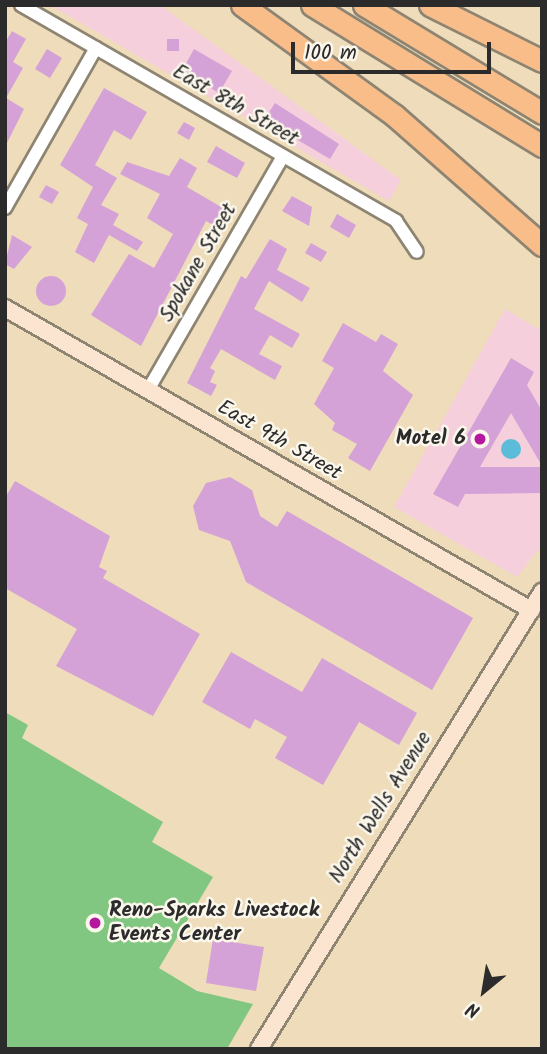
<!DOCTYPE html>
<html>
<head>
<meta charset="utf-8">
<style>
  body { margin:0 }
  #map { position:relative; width:547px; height:1054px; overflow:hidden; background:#efdcba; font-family:Kalam,sans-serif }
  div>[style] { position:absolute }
  .built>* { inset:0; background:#f5cfdb }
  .green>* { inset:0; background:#82c781 }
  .water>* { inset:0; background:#5bbcd9 }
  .round { border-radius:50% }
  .building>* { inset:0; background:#d4a2d6 }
  .roads { filter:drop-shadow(2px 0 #8d8472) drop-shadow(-2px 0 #8d8472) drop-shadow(0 2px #8d8472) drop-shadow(0 -2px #8d8472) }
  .street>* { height:12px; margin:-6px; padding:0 6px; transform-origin:6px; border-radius:6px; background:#fff }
  .secondary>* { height:16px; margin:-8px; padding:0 8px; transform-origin:8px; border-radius:8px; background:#fce5d0 }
  .highway>* { height:21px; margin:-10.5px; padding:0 10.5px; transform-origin:10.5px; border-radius:10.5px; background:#f8bd89 }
  .dots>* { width:19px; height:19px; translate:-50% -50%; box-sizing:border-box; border:4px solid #fbf7ec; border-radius:50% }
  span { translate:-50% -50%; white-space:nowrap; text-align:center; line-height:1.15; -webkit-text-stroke:5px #fbf7ec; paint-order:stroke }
  .street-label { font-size:21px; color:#2b2b2b }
  .poi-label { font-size:21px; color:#2b2b2b; font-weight:700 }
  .right { translate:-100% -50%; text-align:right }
  .left { translate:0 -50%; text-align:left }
  .frame { position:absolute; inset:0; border:7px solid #2b2b2b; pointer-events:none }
  .north { position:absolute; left:449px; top:956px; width:70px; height:70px; -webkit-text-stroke:5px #fbf7ec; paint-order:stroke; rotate:210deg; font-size:19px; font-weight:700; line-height:28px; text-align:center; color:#2b2b2b }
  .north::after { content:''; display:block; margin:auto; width:24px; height:32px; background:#2b2b2b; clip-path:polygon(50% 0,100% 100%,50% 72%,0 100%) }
  .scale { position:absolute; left:291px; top:42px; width:200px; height:32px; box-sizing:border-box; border:4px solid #2b2b2b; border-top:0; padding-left:9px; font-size:21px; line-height:24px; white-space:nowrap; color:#2b2b2b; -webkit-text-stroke:5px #fbf7ec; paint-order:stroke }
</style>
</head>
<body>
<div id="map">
  <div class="built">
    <i style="clip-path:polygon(50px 5px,160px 5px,401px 180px,389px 201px)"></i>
    <i style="clip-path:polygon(505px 309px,542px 331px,542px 545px,517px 577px,394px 507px)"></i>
  </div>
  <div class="green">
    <i style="clip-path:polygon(5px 712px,28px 725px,22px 738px,163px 822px,152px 842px,213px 877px,159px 968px,197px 991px,253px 1004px,227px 1049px,5px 1049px)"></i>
  </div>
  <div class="water">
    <i class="round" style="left:501px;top:439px;width:20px;height:20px"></i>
  </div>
  <div class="building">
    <i style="clip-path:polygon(12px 31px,26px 39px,13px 62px,23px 68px,6px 98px,24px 109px,5px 147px,5px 43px)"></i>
    <i style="clip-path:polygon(167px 39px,179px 39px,179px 51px,167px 51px)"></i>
    <i style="clip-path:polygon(47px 49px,62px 58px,50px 78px,35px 69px)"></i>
    <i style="clip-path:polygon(194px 49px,232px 71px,219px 93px,182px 71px)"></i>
    <i style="clip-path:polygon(104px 88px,147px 112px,131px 140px,114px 130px,95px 165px,117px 178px,101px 205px,119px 214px,113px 225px,143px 242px,137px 251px,109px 235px,94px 263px,75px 252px,88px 224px,77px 218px,93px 187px,60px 165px)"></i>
    <i style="clip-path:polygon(275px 103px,339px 144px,330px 159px,264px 120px)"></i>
    <i style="clip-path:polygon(184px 122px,195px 128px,189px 140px,177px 133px)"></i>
    <i style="clip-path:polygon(216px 146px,245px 163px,237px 178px,207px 162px)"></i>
    <i style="clip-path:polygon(180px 158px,197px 168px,187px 187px,223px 208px,213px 225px,206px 221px,141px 346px,91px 315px,129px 254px,154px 268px,173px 234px,147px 218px,160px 194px,120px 174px,127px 162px,169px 176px)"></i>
    <i style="clip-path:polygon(46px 185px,59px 192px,52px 204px,39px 197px)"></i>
    <i style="clip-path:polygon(292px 196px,312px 207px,309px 226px,282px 211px)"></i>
    <i style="clip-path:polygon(337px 214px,356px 225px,349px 238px,330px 227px)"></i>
    <i style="clip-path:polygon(12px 235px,32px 247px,14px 269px,5px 264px)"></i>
    <i style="clip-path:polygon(270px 239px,287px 249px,277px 270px,310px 288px,302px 302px,269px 281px,254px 309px,300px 334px,292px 348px,270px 335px,259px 354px,282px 366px,275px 380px,221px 349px,210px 368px,215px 371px,210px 382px,217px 385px,211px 396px,187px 383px,241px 276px,246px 279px)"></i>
    <i style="clip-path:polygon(311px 243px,327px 252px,321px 262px,305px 253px)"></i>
    <i class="round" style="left:36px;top:276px;width:30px;height:30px"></i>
    <i style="clip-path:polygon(343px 323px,376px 342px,381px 334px,398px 344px,383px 371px,413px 395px,370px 471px,348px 458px,357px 444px,332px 430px,335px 423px,314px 404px,334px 368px,322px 361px)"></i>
    <i style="clip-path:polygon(511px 358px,534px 372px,527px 385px,542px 411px,542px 466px,511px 413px,480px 467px,542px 467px,542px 493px,465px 494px,458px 507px,433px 494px)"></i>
    <i style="clip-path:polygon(230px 477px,252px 490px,260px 516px,277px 527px,287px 511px,473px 618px,432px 690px,246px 582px,230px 541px,199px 530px,193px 506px,206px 483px)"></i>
    <i style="clip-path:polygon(15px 481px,110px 536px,99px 567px,107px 571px,103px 578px,200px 634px,153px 716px,56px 666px,77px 629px,5px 588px,5px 498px)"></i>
    <i style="clip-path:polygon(231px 652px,302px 692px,322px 658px,417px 713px,399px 745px,359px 722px,323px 785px,275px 758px,287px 737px,255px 719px,250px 729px,202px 702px)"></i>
    <i style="clip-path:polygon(213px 939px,264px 947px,256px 991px,206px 983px)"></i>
  </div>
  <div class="roads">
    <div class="street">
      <i style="left:21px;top:5px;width:433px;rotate:29.9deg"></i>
      <i style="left:396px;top:221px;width:37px;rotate:56deg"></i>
      <i style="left:5px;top:208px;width:184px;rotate:-60.4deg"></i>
      <i style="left:148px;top:390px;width:270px;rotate:-60deg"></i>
    </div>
    <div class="secondary">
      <i style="left:5px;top:308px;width:607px;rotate:29.86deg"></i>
      <i style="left:259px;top:1049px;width:538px;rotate:-58.23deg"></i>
    </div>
    <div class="highway">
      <i style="left:242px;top:5px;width:188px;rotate:35.9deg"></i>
      <i style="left:394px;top:115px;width:197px;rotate:41.3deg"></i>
      <i style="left:312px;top:5px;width:270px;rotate:31.5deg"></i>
      <i style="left:364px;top:5px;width:208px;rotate:31.2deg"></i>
      <i style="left:430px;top:5px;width:125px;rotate:26.6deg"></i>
    </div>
  </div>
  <div class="dots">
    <i style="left:480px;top:439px;background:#b5179e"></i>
    <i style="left:95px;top:923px;background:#b5179e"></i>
  </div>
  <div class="street-label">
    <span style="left:235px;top:106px;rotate:30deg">East 8th Street</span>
    <span style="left:199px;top:263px;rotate:-60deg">Spokane Street</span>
    <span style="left:279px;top:441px;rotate:30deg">East 9th Street</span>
    <span style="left:381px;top:808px;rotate:-58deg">North Wells Avenue</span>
  </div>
  <div class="poi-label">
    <span class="right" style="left:466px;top:439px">Motel 6</span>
    <span class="left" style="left:109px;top:923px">Reno-Sparks Livestock<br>Events Center</span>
  </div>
  <div class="frame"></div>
  <div class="north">N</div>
  <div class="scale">100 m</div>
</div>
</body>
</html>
